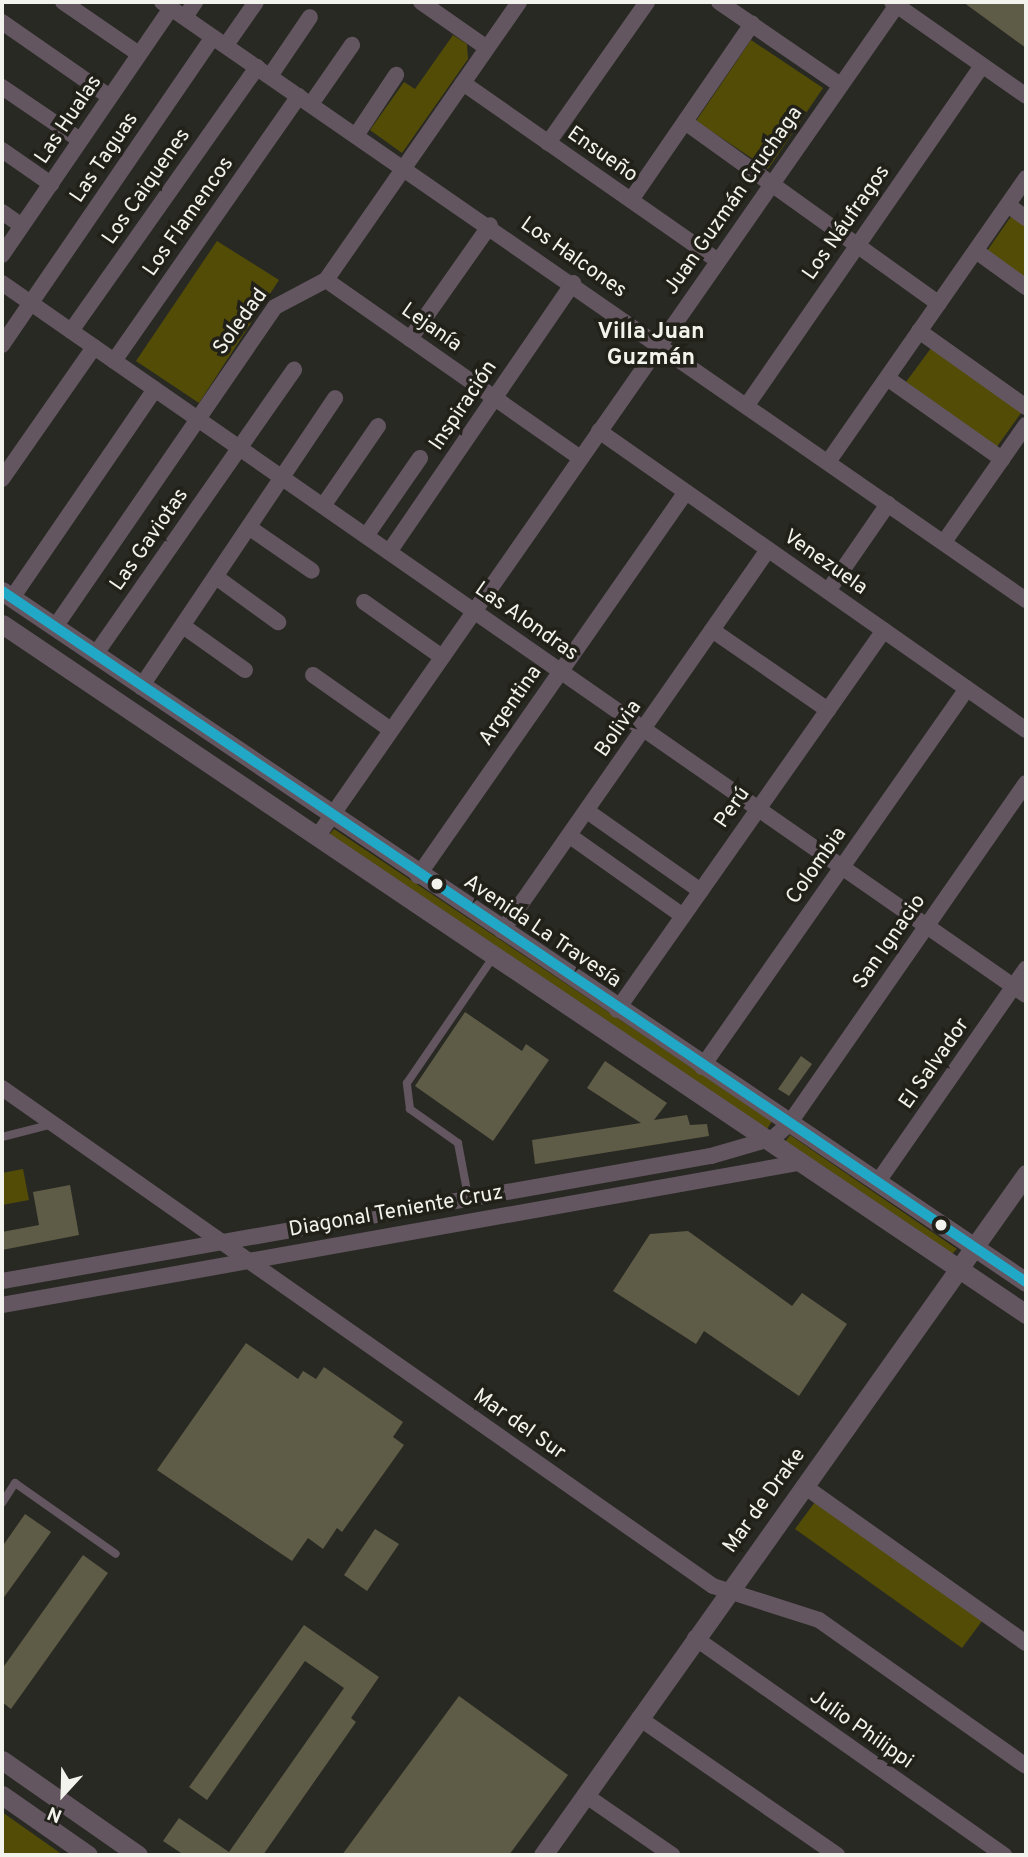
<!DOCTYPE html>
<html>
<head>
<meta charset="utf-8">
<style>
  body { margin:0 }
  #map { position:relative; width:1028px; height:1857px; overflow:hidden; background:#292924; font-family:Overpass,sans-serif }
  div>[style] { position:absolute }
  .green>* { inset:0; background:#524c07 }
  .building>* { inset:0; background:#5e5c46 }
  .service>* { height:8px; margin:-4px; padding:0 4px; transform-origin:4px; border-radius:4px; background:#635660 }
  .minor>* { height:16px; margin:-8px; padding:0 8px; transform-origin:8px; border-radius:8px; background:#635660 }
  .tertiary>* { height:19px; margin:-9.5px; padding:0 9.5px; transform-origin:9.5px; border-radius:9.5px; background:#635660 }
  .bus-1>* { height:10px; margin:-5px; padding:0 5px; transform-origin:5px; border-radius:5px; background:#20a8c6 }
  .dots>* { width:19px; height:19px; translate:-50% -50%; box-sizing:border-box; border:4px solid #212119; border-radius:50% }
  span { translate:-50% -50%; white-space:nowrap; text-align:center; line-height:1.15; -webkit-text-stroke:7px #212119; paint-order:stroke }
  .street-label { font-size:21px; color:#f3f3ed }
  .neighbourhood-label { font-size:23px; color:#f3f3ed; font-weight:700 }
  .frame { position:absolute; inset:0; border:4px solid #f3f3ed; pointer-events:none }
  .north { position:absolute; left:28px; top:1759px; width:70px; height:70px; -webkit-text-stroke:5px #212119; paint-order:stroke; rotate:202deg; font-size:19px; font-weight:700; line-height:28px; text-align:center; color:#f3f3ed }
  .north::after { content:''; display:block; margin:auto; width:24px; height:32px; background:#f3f3ed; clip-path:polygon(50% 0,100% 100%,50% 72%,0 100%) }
</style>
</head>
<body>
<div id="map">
  <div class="green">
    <i style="clip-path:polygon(453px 35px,467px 44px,468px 59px,402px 153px,370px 130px,404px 82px,415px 89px)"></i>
    <i style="clip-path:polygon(751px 40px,823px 88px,768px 169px,696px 121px)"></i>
    <i style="clip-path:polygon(1012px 215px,1026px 225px,1026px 280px,987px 251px)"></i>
    <i style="clip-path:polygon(217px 241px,279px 280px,199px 403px,136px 361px)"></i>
    <i style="clip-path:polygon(937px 340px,1026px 406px,996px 448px,906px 382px)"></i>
    <i style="clip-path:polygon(334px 829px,772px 1121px,766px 1131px,329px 835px)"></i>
    <i style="clip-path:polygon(790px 1135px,957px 1249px,950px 1256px,785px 1142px)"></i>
    <i style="clip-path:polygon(23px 1169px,29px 1200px,2px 1205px,2px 1173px)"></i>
    <i style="clip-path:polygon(815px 1502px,982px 1621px,962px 1648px,795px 1529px)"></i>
    <i style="clip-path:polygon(2px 1812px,63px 1855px,2px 1855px)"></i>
  </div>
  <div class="building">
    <i style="clip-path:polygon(963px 2px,1026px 2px,1026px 48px)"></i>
    <i style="clip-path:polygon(465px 1012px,522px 1051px,526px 1044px,549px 1060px,493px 1141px,415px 1086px)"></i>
    <i style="clip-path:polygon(801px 1056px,812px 1064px,789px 1096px,778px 1089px)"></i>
    <i style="clip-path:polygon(605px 1061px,667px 1103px,654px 1120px,687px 1115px,690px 1125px,707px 1124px,709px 1136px,535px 1164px,532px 1140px,641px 1123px,587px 1088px)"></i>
    <i style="clip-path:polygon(70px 1185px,79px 1235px,2px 1250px,2px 1232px,39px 1225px,33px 1192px)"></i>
    <i style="clip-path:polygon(688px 1231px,792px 1306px,802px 1293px,847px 1324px,799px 1396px,704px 1331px,696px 1344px,613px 1291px,650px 1234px)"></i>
    <i style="clip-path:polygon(246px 1343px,298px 1379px,303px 1371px,316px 1379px,324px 1367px,403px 1422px,393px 1437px,404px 1445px,342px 1532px,337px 1528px,323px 1549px,308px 1538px,292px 1561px,157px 1470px)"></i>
    <i style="clip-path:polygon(25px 1514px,51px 1532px,2px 1600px,2px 1547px)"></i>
    <i style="clip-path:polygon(375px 1529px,399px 1544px,367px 1591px,344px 1575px)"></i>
    <i style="clip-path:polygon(83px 1555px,108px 1573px,11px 1709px,2px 1702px,2px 1669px)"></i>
    <i style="clip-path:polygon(304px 1625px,379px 1677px,351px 1718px,356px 1722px,263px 1855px,184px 1855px,163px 1841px,179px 1818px,229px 1852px,344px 1688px,305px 1661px,207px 1800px,189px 1787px)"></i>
    <i style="clip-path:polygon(459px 1696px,568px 1775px,509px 1855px,342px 1855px)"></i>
  </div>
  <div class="service">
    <i style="left:2px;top:1137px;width:53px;rotate:-14.3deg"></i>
    <i style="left:468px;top:1196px;width:54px;rotate:-100.7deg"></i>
    <i style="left:458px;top:1143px;width:59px;rotate:-144.7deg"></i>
    <i style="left:410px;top:1109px;width:26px;rotate:-97deg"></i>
    <i style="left:407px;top:1083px;width:154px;rotate:-55.6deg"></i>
    <i style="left:2px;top:1503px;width:24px;rotate:-57deg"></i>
    <i style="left:15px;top:1483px;width:123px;rotate:35.1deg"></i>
  </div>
  <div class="minor">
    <i style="left:63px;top:2px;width:92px;rotate:34.4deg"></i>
    <i style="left:162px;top:2px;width:1051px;rotate:34.69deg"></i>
    <i style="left:421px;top:2px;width:80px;rotate:34.9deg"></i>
    <i style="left:719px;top:2px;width:147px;rotate:34.4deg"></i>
    <i style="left:892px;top:2px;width:164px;rotate:35deg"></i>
    <i style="left:185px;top:17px;width:18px;rotate:-56deg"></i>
    <i style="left:2px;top:22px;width:131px;rotate:34.8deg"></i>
    <i style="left:226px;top:45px;width:52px;rotate:-55.1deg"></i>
    <i style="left:270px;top:76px;width:71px;rotate:-55.9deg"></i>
    <i style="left:463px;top:83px;width:311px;rotate:34.9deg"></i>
    <i style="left:2px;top:87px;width:94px;rotate:34.2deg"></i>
    <i style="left:311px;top:104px;width:72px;rotate:-55.2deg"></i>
    <i style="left:685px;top:122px;width:312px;rotate:35.6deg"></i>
    <i style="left:357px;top:134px;width:71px;rotate:-56.5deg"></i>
    <i style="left:548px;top:143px;width:172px;rotate:-54.9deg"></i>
    <i style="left:2px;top:150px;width:60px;rotate:34.8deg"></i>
    <i style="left:631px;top:200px;width:214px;rotate:-55.5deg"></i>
    <i style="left:1008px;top:205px;width:22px;rotate:36deg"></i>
    <i style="left:2px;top:212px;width:24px;rotate:35deg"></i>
    <i style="left:976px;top:251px;width:62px;rotate:35.8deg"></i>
    <i style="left:2px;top:255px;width:299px;rotate:-55.6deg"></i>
    <i style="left:326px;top:280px;width:310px;rotate:35deg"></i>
    <i style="left:2px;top:283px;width:1247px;rotate:34.81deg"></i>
    <i style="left:71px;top:331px;width:323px;rotate:-54.8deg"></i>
    <i style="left:919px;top:331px;width:131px;rotate:35.4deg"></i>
    <i style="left:410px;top:339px;width:139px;rotate:-54.9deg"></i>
    <i style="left:2px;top:345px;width:373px;rotate:-55.6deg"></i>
    <i style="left:114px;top:361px;width:323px;rotate:-55.1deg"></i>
    <i style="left:887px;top:378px;width:141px;rotate:35.2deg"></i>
    <i style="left:747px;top:405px;width:413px;rotate:-55.3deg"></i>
    <i style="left:599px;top:431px;width:521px;rotate:35deg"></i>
    <i style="left:828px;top:462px;width:346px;rotate:-55.1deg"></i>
    <i style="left:2px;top:479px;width:161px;rotate:-55.1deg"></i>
    <i style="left:323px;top:506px;width:97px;rotate:-55.5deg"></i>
    <i style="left:250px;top:528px;width:75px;rotate:34.7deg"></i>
    <i style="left:366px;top:536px;width:95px;rotate:-55.3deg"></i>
    <i style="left:944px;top:542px;width:143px;rotate:-55deg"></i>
    <i style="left:389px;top:552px;width:326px;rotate:-55.6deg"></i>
    <i style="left:216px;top:577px;width:77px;rotate:36deg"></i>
    <i style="left:828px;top:591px;width:106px;rotate:-55.4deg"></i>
    <i style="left:12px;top:598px;width:253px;rotate:-55.6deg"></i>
    <i style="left:364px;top:602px;width:95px;rotate:35.2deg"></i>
    <i style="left:183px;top:626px;width:76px;rotate:35.4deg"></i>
    <i style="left:55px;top:627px;width:388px;rotate:-55.5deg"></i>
    <i style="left:275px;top:307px;width:58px;rotate:-27.9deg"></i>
    <i style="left:326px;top:280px;width:338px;rotate:-55.2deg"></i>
    <i style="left:712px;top:630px;width:141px;rotate:34.6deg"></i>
    <i style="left:95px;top:655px;width:348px;rotate:-55.1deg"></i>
    <i style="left:313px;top:675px;width:95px;rotate:35.2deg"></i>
    <i style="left:141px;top:687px;width:348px;rotate:-56.1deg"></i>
    <i style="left:587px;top:811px;width:139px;rotate:35.1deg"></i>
    <i style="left:570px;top:836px;width:138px;rotate:35.3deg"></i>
    <i style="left:317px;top:837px;width:1018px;rotate:-55.12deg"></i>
    <i style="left:418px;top:876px;width:468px;rotate:-55.1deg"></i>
    <i style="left:502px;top:931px;width:465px;rotate:-55.1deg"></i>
    <i style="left:617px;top:1010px;width:464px;rotate:-54.9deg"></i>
    <i style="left:702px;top:1067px;width:462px;rotate:-55deg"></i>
    <i style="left:2px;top:1088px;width:868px;rotate:35.01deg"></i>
    <i style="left:713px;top:1586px;width:111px;rotate:17.8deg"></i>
    <i style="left:819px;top:1620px;width:253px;rotate:35.2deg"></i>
    <i style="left:877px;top:1183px;width:261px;rotate:-55.2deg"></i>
    <i style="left:2px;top:1281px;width:720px;rotate:-10deg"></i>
    <i style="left:711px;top:1156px;width:65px;rotate:-16.2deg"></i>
    <i style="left:773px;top:1138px;width:21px;rotate:-41deg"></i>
    <i style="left:789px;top:1124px;width:415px;rotate:-55.2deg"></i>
    <i style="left:2px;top:1305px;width:809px;rotate:-10.11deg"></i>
    <i style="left:804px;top:1486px;width:272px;rotate:35.3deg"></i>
    <i style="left:695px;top:1638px;width:378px;rotate:35.1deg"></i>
    <i style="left:639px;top:1718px;width:241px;rotate:34.7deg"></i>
    <i style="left:585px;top:1795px;width:106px;rotate:34.6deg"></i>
  </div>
  <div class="tertiary">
    <i style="left:2px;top:591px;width:1235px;rotate:34.01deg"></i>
    <i style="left:2px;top:624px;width:1235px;rotate:33.97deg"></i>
    <i style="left:2px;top:1760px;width:166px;rotate:34.9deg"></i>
    <i style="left:2px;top:1795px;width:105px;rotate:34.9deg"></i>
    <i style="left:543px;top:1855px;width:835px;rotate:-54.65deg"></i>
  </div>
  <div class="bus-1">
    <i style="left:2px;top:591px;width:1235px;rotate:34.01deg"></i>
  </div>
  <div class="dots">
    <i style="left:437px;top:884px;background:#f3f3ed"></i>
    <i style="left:941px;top:1225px;background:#f3f3ed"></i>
  </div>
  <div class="street-label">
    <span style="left:69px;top:120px;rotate:-56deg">Las Hualas</span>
    <span style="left:602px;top:155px;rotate:35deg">Ensueño</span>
    <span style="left:105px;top:158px;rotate:-56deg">Las Taguas</span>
    <span style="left:147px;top:187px;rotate:-55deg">Los Caiquenes</span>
    <span style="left:734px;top:201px;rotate:-55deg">Juan Guzmán Cruchaga</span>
    <span style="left:189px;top:217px;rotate:-55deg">Los Flamencos</span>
    <span style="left:847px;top:223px;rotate:-55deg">Los Náufragos</span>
    <span style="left:573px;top:258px;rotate:35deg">Los Halcones</span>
    <span style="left:241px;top:322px;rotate:-54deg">Soledad</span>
    <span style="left:431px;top:328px;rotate:35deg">Lejanía</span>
    <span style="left:464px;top:406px;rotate:-56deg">Inspiración</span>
    <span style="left:150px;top:540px;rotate:-55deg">Las Gaviotas</span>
    <span style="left:825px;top:563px;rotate:35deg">Venezuela</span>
    <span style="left:526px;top:622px;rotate:35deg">Las Alondras</span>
    <span style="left:511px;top:706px;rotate:-55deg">Argentina</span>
    <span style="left:619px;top:729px;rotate:-55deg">Bolivia</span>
    <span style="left:733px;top:808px;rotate:-55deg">Perú</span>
    <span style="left:817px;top:866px;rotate:-55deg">Colombia</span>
    <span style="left:542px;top:932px;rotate:34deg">Avenida La Travesía</span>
    <span style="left:890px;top:942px;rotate:-55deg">San Ignacio</span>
    <span style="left:935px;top:1064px;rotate:-55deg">El Salvador</span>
    <span style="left:396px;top:1212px;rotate:-10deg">Diagonal Teniente Cruz</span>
    <span style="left:519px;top:1425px;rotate:35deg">Mar del Sur</span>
    <span style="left:765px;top:1501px;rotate:-54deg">Mar de Drake</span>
    <span style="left:861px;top:1730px;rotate:35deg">Julio Philippi</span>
  </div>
  <div class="neighbourhood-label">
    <span style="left:651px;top:346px">Villa Juan<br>Guzmán</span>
  </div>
  <div class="frame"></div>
  <div class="north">N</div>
</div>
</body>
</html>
